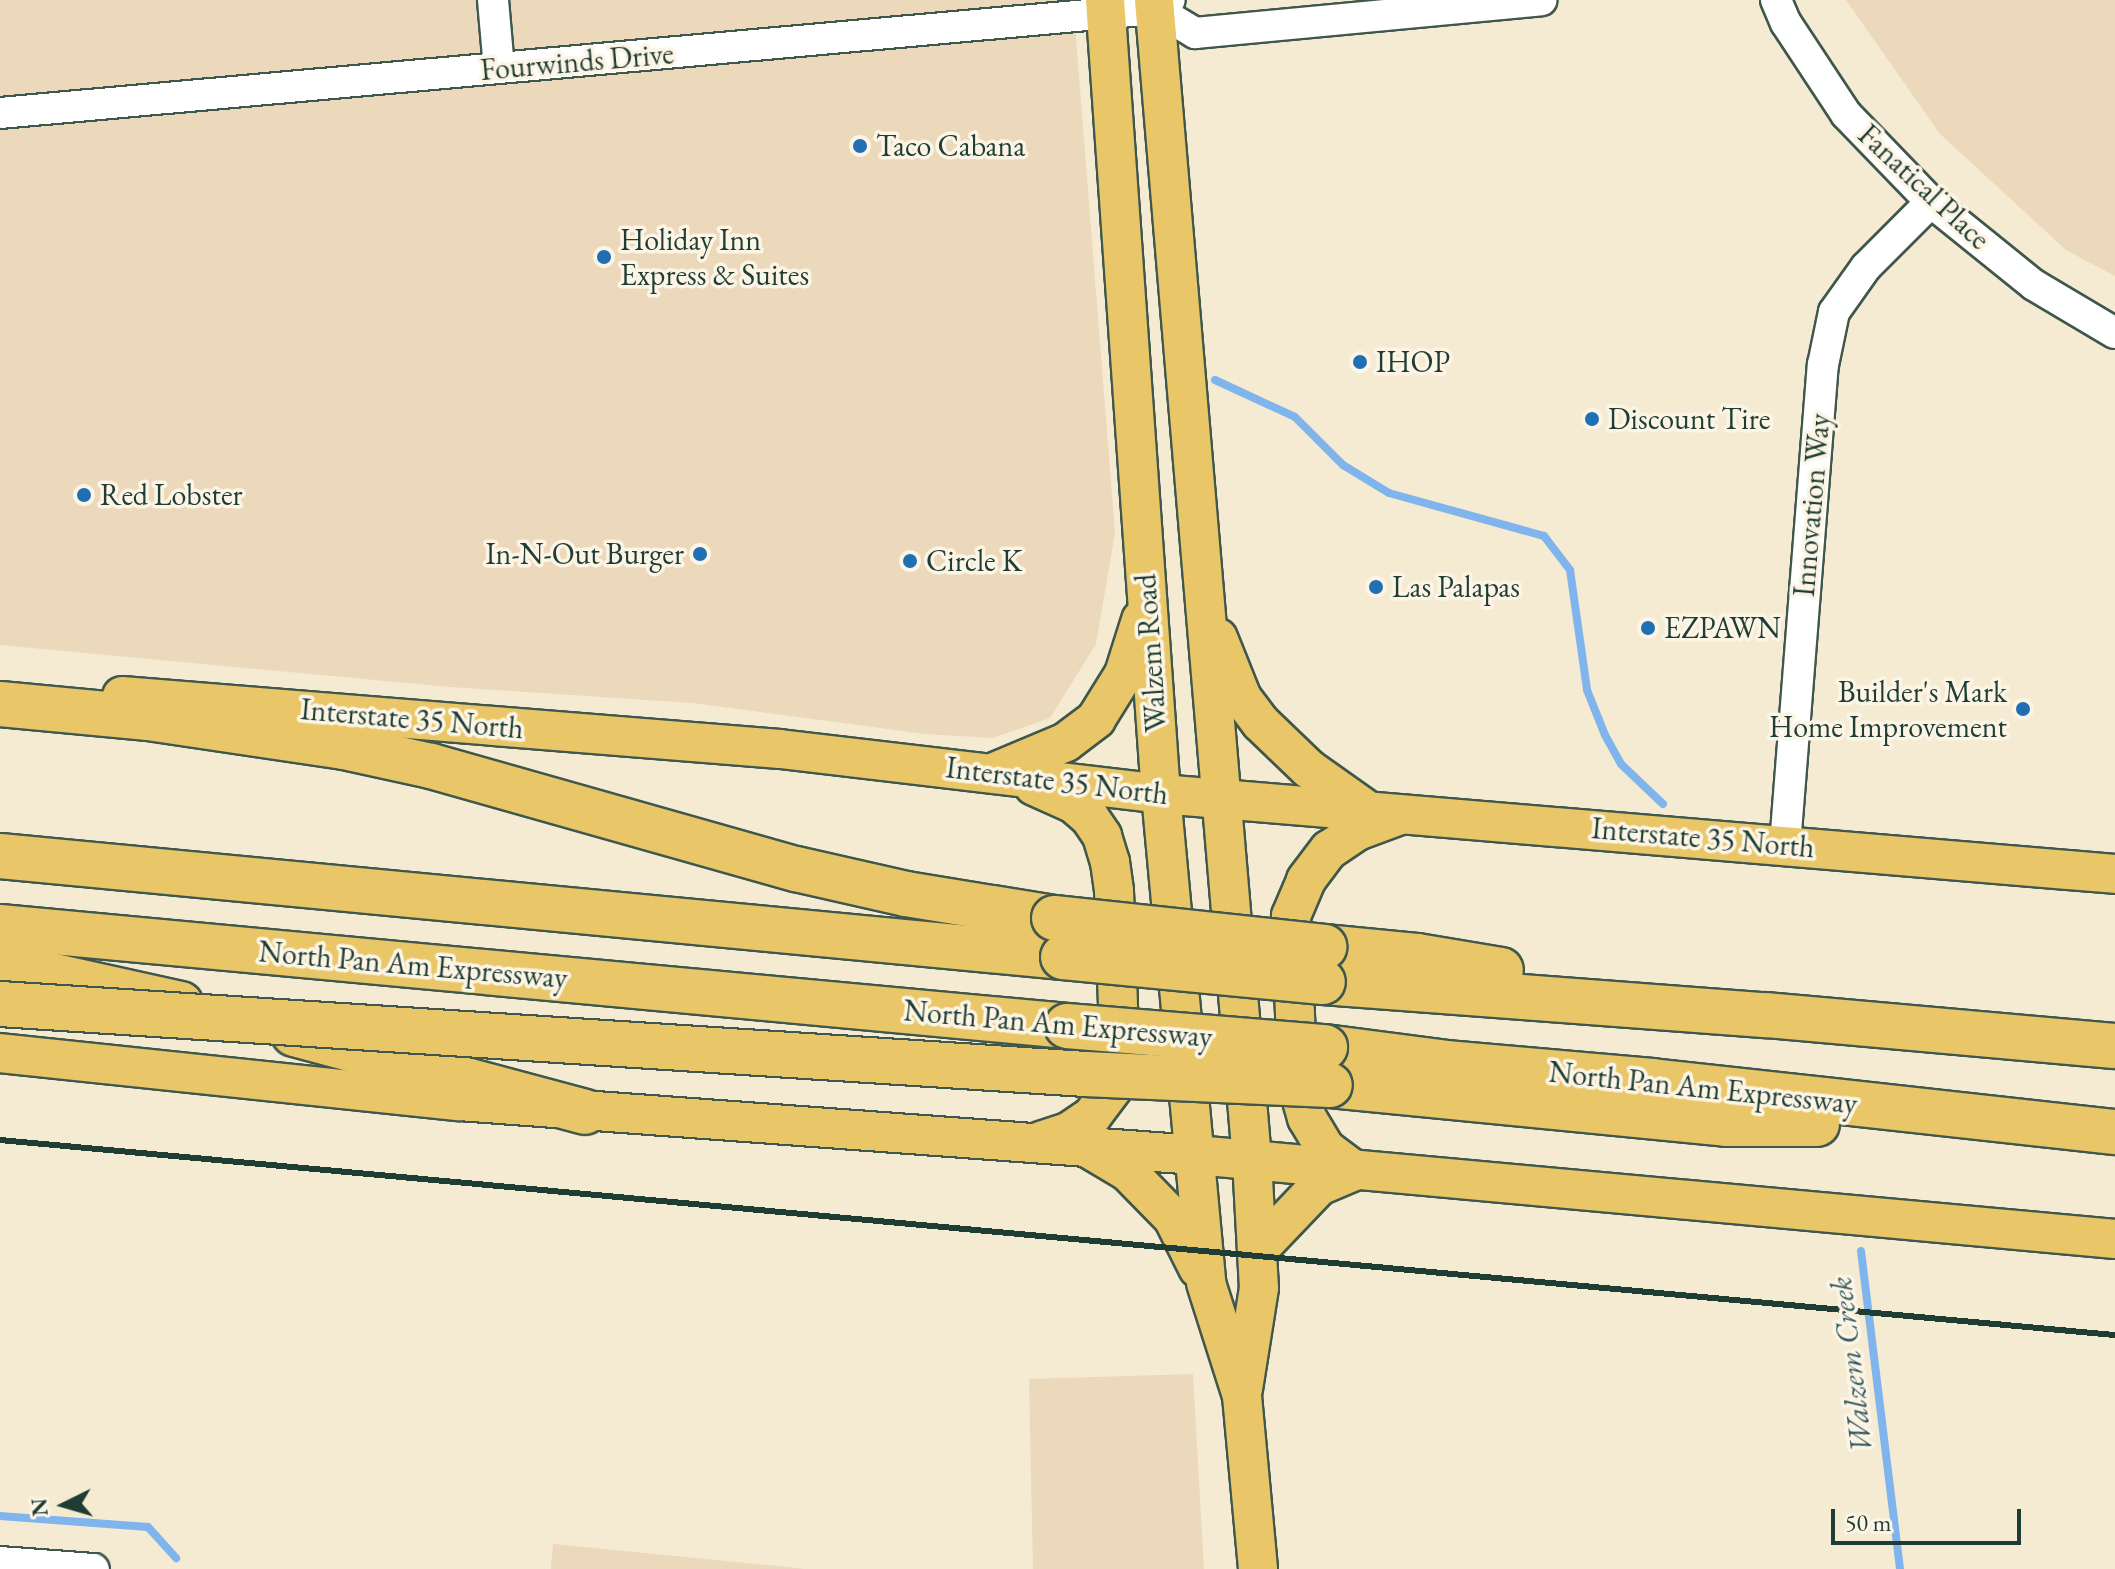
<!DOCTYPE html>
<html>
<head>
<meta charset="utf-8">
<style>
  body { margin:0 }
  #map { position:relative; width:2115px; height:1569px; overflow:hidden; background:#f5ebd3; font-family:"EB Garamond",serif }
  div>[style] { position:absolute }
  .built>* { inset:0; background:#ecd8ba }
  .stream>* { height:8px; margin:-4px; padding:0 4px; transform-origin:4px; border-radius:4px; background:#80b4ed }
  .roads { filter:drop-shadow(2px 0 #3f574c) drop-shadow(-2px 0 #3f574c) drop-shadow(0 2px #3f574c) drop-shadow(0 -2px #3f574c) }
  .minor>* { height:30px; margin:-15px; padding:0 15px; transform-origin:15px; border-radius:15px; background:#fff }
  .major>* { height:38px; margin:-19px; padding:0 19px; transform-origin:19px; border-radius:19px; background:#e9c769 }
  .highway>* { height:44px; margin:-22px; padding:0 22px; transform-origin:22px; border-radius:22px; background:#e9c769 }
  .rail>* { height:6px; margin:-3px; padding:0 3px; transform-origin:3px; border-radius:3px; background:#1f3d34 }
  .bridges { filter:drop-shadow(2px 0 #3f574c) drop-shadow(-2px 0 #3f574c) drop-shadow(0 2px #3f574c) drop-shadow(0 -2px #3f574c) }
  .highway-bridge>* { height:44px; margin:-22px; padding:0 22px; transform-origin:22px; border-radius:22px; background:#e9c769 }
  .dots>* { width:22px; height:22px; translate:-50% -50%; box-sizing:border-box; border:4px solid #fcf5e5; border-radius:50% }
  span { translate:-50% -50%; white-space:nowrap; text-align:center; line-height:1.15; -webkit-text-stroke:7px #fcf5e5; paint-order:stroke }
  .street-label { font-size:30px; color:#1f3d34 }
  .poi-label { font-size:30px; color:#1f3d34 }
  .left { translate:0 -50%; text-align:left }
  .right { translate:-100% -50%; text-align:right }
  .water-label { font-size:32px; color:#375b62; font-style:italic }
  .north { position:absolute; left:24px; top:1465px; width:80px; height:80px; -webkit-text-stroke:6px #fcf5e5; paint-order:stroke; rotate:265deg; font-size:22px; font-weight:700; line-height:32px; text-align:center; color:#1f3d34 }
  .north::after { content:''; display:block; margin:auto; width:28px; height:36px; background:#1f3d34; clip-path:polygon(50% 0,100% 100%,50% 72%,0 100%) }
  .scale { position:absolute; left:1831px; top:1509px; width:190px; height:36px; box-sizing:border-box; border:4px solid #1f3d34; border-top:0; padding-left:10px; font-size:24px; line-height:28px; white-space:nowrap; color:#1f3d34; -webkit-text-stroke:6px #fcf5e5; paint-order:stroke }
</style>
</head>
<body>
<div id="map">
  <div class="built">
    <i style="clip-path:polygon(0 0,1073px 0,1115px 533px,1096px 644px,1050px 718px,993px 738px,925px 734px,692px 703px,450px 687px,0 645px)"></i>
    <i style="clip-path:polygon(1846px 0,2115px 0,2115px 276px,2066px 250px,1940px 134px)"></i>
    <i style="clip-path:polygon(1193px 1374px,1204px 1569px,1033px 1569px,1029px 1379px)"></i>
    <i style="clip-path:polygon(553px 1544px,797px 1568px,804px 1569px,551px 1569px)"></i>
  </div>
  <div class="stream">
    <i style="left:1215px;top:380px;width:88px;rotate:24.8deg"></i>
    <i style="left:1295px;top:417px;width:68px;rotate:45deg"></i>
    <i style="left:1343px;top:465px;width:54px;rotate:31.3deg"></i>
    <i style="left:1389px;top:493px;width:161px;rotate:15.5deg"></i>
    <i style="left:1544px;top:536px;width:43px;rotate:52.6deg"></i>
    <i style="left:1570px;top:570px;width:121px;rotate:81.9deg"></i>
    <i style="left:1587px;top:690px;width:48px;rotate:68.2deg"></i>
    <i style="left:1605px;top:735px;width:33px;rotate:61deg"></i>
    <i style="left:1621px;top:764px;width:58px;rotate:43.6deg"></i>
    <i style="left:1861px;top:1251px;width:320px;rotate:83deg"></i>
    <i style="left:0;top:1516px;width:148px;rotate:4.3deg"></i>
    <i style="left:148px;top:1527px;width:42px;rotate:47.9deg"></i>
  </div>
  <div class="roads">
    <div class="minor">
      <i style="left:493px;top:0;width:68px;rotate:85deg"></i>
      <i style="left:1776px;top:0;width:25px;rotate:67deg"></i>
      <i style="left:1786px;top:23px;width:109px;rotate:56.6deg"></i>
      <i style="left:1846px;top:114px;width:122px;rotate:46deg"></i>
      <i style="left:1931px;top:202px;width:132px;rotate:38.9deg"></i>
      <i style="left:2034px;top:285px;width:94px;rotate:30.7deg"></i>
      <i style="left:1155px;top:9px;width:47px;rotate:31deg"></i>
      <i style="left:1195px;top:33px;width:348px;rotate:-5.4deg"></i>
      <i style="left:0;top:113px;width:1160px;rotate:-5.15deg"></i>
      <i style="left:1155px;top:9px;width:17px;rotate:-31deg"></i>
      <i style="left:1785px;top:845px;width:482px;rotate:-85.5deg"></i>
      <i style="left:1823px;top:365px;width:54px;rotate:-78.3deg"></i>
      <i style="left:1834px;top:312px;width:55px;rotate:-54.6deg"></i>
      <i style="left:1866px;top:267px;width:92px;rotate:-45deg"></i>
      <i style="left:0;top:1562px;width:94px;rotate:4.3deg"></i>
    </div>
    <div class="major">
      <i style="left:1105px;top:0;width:796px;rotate:85.97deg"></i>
      <i style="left:1161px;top:794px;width:491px;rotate:84.7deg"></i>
      <i style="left:1206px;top:1283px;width:119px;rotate:72.3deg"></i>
      <i style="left:1242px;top:1396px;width:174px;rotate:84.7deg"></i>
      <i style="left:1154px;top:0;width:1164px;rotate:85.17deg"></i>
      <i style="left:1252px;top:1160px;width:128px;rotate:86.9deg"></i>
      <i style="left:1259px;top:1288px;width:102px;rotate:99deg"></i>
      <i style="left:1218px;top:638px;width:65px;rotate:68.2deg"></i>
      <i style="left:1242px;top:698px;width:31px;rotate:53deg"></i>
      <i style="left:1261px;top:723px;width:66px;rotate:43.8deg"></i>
      <i style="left:1309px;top:769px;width:67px;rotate:35.3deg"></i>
      <i style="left:122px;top:696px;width:660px;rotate:4.61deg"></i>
      <i style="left:780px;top:749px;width:384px;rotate:6.7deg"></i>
      <i style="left:1161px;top:794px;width:957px;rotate:4.79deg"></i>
      <i style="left:997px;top:771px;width:75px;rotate:-22.8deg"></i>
      <i style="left:1066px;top:742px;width:38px;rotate:-37deg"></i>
      <i style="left:1096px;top:719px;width:53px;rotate:-58.1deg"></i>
      <i style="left:1124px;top:674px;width:57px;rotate:-72.5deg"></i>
      <i style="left:1034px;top:786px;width:44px;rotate:24.2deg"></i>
      <i style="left:1074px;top:804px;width:21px;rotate:41deg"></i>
      <i style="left:1090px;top:818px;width:22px;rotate:56deg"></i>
      <i style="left:1102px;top:836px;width:27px;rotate:73deg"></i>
      <i style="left:1110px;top:862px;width:29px;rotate:82deg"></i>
      <i style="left:1114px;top:891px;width:176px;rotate:88deg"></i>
      <i style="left:1120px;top:1067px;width:17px;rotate:103deg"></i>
      <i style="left:1116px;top:1084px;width:40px;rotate:127deg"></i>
      <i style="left:1092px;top:1116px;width:29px;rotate:146deg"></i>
      <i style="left:1068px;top:1132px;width:28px;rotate:162deg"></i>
      <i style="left:0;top:1053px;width:462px;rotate:6deg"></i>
      <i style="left:459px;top:1101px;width:739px;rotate:4.19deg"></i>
      <i style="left:1196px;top:1155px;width:923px;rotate:5.22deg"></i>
      <i style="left:1091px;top:1150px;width:43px;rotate:30.7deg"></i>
      <i style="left:1128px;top:1172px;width:64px;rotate:45.6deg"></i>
      <i style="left:1173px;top:1218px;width:56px;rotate:63.4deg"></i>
      <i style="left:1355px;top:1171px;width:38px;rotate:-143deg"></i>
      <i style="left:1325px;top:1148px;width:35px;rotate:-121deg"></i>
      <i style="left:1307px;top:1118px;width:33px;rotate:-106deg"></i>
      <i style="left:1298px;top:1086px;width:170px;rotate:-92.4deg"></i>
      <i style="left:1291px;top:916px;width:39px;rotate:-67deg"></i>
      <i style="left:1306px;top:880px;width:38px;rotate:-53deg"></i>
      <i style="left:1329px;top:850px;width:34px;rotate:-34deg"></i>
      <i style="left:1357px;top:831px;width:46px;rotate:-20.4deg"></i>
      <i style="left:1257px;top:1251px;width:90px;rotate:-46.4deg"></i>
      <i style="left:1319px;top:1186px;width:39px;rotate:-23deg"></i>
    </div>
    <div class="highway">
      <i style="left:0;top:704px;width:149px;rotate:5.4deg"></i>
      <i style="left:148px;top:718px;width:198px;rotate:8.4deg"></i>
      <i style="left:344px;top:747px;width:89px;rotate:12.3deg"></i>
      <i style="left:431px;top:766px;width:379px;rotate:15.8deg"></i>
      <i style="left:796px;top:869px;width:113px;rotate:12.8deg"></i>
      <i style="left:906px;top:894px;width:150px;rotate:9.2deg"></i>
      <i style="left:0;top:856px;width:1068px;rotate:5.43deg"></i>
      <i style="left:0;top:927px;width:1072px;rotate:5.3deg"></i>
      <i style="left:1324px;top:947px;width:93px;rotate:5.5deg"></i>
      <i style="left:1417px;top:956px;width:85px;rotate:9.5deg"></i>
      <i style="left:0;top:964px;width:185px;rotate:12.5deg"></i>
      <i style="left:1323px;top:982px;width:445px;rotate:4.3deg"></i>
      <i style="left:1767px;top:1015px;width:349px;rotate:5.1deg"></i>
      <i style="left:294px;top:1034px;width:301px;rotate:15deg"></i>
      <i style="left:1325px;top:1047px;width:122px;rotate:7.5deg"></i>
      <i style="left:1446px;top:1063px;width:207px;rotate:5deg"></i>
      <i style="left:1652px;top:1081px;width:466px;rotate:6.3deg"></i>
      <i style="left:1330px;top:1085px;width:398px;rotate:5.6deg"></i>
      <i style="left:1726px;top:1124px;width:91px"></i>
    </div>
  </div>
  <div class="rail">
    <i style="left:0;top:1140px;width:2124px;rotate:5.27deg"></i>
  </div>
  <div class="bridges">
    <div class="highway-bridge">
      <i style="left:1054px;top:918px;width:272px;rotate:6.1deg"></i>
      <i style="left:1063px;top:957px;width:261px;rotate:5.5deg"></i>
      <i style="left:0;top:1004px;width:1087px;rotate:3.69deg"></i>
      <i style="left:1085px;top:1074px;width:245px;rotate:2.6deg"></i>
      <i style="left:1067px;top:1026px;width:259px;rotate:4.7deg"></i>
    </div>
  </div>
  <div class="dots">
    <i style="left:860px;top:146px;background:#1f6fb2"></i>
    <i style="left:604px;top:257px;background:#1f6fb2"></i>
    <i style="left:1360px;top:362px;background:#1f6fb2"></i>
    <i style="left:1592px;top:419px;background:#1f6fb2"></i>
    <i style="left:84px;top:495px;background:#1f6fb2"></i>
    <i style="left:700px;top:554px;background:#1f6fb2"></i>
    <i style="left:910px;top:561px;background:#1f6fb2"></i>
    <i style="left:1376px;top:587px;background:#1f6fb2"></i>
    <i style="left:1648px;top:628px;background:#1f6fb2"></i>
    <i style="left:2023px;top:709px;background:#1f6fb2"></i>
  </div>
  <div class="street-label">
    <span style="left:577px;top:62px;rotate:-5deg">Fourwinds Drive</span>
    <span style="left:1924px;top:187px;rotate:43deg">Fanatical Place</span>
    <span style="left:1812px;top:505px;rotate:-85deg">Innovation Way</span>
    <span style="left:1151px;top:653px;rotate:-94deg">Walzem Road</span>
    <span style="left:412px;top:719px;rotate:5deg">Interstate 35 North</span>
    <span style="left:1057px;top:781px;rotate:7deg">Interstate 35 North</span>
    <span style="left:1703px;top:838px;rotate:5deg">Interstate 35 North</span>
    <span style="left:413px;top:965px;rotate:5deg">North Pan Am Expressway</span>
    <span style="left:1058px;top:1024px;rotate:5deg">North Pan Am Expressway</span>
    <span style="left:1703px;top:1088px;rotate:6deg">North Pan Am Expressway</span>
  </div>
  <div class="poi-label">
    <span class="left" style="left:876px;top:146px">Taco Cabana</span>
    <span class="left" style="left:620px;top:257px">Holiday Inn<br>Express &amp; Suites</span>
    <span class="left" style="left:1376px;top:362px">IHOP</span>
    <span class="left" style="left:1608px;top:419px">Discount Tire</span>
    <span class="left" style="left:100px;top:495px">Red Lobster</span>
    <span class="right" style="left:684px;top:554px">In-N-Out Burger</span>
    <span class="left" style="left:926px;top:561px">Circle K</span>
    <span class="left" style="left:1392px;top:587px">Las Palapas</span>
    <span class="left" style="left:1664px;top:628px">EZPAWN</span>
    <span class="right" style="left:2007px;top:709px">Builder's Mark<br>Home Improvement</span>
  </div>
  <div class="water-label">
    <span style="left:1851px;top:1365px;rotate:-97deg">Walzem Creek</span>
  </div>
  <div class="north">N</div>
  <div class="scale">50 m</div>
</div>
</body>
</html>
